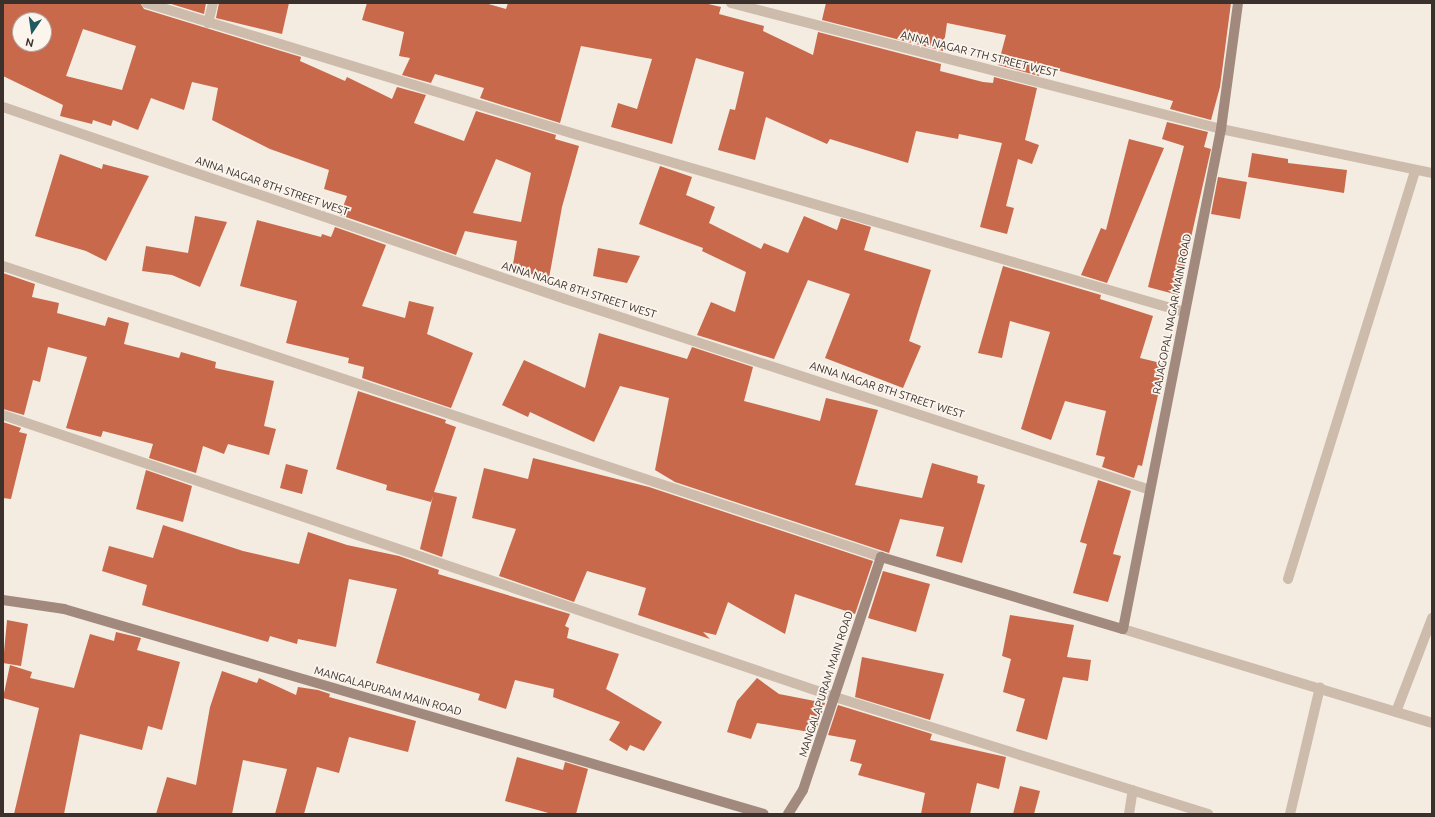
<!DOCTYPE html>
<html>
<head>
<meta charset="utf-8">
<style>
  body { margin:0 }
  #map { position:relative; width:1435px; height:817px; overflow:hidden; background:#f4ebe1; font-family:Ubuntu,sans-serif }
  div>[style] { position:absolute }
  .building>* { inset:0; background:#c8694b }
  .street>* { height:10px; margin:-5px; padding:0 5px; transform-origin:5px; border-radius:5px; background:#cdbbac }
  .secondary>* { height:10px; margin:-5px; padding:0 5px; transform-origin:5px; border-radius:5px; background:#a18a7d }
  span { translate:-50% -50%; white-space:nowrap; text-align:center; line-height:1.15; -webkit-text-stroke:3.5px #fbf5ee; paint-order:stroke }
  .street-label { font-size:11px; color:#3b302b }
  .frame { position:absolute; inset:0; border:4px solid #3b302b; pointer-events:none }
  .north { position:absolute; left:12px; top:12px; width:40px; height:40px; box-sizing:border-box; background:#fbf5ee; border:1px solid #aea6a0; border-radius:50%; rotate:193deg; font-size:11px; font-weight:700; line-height:16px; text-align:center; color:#3b302b }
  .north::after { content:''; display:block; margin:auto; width:14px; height:18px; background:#1f5a5e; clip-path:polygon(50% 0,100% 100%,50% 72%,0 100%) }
</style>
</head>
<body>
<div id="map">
  <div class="building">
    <i style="clip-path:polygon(evenodd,3px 3px,140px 3px,144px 9px,301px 57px,300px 61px,345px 81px,347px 77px,392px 99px,397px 87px,426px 95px,414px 123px,464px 141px,476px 111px,556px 135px,555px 139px,579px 146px,562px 207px,549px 278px,512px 270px,517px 241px,465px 231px,456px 255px,340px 215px,347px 196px,324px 189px,329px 170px,270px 149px,212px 120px,218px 88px,192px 82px,184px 110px,151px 98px,138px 130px,113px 120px,111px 126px,93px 120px,92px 124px,60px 116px,63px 105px,3px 76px,3px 3px,20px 20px,44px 20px,44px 44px,20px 44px,20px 20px,3px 3px,83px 29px,136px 46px,122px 90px,66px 76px,83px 29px,3px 3px,496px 159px,531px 173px,521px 222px,473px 213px,496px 159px)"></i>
    <i style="clip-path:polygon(168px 3px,206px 3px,204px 14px)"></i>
    <i style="clip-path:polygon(219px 3px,289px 3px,282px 34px,216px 18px)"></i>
    <i style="clip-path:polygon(367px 3px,485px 3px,506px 9px,508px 3px,704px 3px,721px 7px,719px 14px,764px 26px,763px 31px,813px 55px,818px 32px,941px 64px,940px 71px,983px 82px,993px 83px,994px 77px,1037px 88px,1025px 140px,1039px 145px,1032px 164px,1018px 159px,1006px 206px,1014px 208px,1007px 234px,980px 227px,1002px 143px,959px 134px,958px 139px,916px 131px,908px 163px,830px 139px,827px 144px,766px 117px,755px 160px,718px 150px,730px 109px,735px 110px,744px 72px,696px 58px,672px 144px,611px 127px,618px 103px,637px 109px,652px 59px,581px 46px,560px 123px,480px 98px,484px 88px,435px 74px,431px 83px,402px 75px,410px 58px,399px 56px,404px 32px,362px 20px)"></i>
    <i style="clip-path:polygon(826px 3px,1231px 3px,1220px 87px,1211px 120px,1170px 109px,1173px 101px,1041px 66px,1039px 76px,998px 65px,1006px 35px,947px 23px,943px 51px,822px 20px)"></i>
    <i style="clip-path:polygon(1167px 122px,1208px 132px,1204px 147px,1211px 149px,1178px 295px,1148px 287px,1184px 146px,1162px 139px)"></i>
    <i style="clip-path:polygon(1129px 139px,1164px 148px,1107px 283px,1081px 275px,1101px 228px,1106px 230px)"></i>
    <i style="clip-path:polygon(1252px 153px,1288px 159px,1288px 163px,1347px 170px,1344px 193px,1248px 177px)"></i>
    <i style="clip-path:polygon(60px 154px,102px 169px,103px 164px,149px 176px,106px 261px,86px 251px,35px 236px)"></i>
    <i style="clip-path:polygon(660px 166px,692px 177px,686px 195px,715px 207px,709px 223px,761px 249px,764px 243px,788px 253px,804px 216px,837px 230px,841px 218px,871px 227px,864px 250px,931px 270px,909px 341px,921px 346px,903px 388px,825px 358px,850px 294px,808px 280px,774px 359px,697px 335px,711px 302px,735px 312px,746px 272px,702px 251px,703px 248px,639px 224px)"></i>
    <i style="clip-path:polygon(1218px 177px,1247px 182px,1240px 219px,1211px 214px)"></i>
    <i style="clip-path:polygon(195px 216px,227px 222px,200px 287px,172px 275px,142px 271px,146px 246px,188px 253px)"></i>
    <i style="clip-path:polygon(257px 220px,321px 237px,322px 234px,331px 237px,335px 227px,386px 245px,362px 306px,405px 318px,409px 301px,434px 307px,427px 334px,473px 353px,451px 408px,362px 378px,364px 367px,348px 363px,349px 358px,286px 343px,297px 301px,240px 286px)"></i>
    <i style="clip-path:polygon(598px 248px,640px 256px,627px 283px,593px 276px)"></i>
    <i style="clip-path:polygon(1003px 266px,1101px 295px,1100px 299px,1153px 316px,1140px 358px,1165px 364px,1142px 466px,1138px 465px,1134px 478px,1102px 467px,1105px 457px,1096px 455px,1106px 411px,1065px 401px,1051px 440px,1021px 429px,1050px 332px,1010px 321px,1002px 358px,978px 353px)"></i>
    <i style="clip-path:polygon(3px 273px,35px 284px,32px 297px,59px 303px,57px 313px,105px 326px,108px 317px,129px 323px,124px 344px,179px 358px,181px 352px,216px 362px,215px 368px,274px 381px,264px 426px,276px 429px,269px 455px,228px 444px,224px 454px,203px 446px,196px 473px,149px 458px,153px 444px,103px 431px,101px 437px,66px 428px,87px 357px,48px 347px,40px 382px,33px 380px,24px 415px,3px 409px)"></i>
    <i style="clip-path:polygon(599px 333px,687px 359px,692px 347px,753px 367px,744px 401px,820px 421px,826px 398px,878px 410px,855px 485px,922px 498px,932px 463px,978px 476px,977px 483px,985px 485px,962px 563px,936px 556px,944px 527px,900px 519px,889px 553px,675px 482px,655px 470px,669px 398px,620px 386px,594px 442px,530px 412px,528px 417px,502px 405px,524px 360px,585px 388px)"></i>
    <i style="clip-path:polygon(358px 391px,446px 420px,445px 423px,456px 427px,434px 492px,457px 497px,442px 557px,420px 549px,433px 496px,431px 502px,386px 490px,387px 485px,336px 469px)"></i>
    <i style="clip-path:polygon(3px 422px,21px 428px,19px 432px,27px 434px,11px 499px,3px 498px)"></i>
    <i style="clip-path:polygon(533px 458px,649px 487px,873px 561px,855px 614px,795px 594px,785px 634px,728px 602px,716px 635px,703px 632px,710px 639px,638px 615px,646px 588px,587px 571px,574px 602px,499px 576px,516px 529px,472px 518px,484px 468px,528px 479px)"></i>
    <i style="clip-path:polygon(286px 464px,308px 470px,302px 494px,280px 488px)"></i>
    <i style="clip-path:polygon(146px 470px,192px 486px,183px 522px,136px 509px)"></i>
    <i style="clip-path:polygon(1098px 480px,1131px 491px,1113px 554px,1121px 556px,1108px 602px,1073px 593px,1087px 544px,1080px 542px)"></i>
    <i style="clip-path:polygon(163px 525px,243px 551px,299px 564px,308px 532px,347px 545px,399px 556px,439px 570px,438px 574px,570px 614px,565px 626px,569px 628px,567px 638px,619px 654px,606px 689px,662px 722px,644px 751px,630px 745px,627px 751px,609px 740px,620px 722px,553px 697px,554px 689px,515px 680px,506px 709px,478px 700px,480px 694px,376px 663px,397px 589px,349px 579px,336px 647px,298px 639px,297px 644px,270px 636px,268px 642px,142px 605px,147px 585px,102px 571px,109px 546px,153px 558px)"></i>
    <i style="clip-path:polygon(883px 571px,930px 584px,916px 632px,868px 618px)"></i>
    <i style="clip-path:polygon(1010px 615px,1074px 625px,1067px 657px,1091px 660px,1088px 681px,1063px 677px,1047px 740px,1016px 731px,1025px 699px,1003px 692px,1011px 659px,1002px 656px)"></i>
    <i style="clip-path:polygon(7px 620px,28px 624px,21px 666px,3px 663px)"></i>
    <i style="clip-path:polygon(116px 632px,141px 638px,137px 650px,180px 662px,162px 730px,148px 726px,142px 750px,80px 734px,64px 814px,14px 814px,39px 708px,3px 698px,10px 665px,32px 672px,30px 678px,74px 688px,90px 634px,114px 641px)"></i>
    <i style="clip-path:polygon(862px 657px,944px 674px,930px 720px,855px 697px)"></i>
    <i style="clip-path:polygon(222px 671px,257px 683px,259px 678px,296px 695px,298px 687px,318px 690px,330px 694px,329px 697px,416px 721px,408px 752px,349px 737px,339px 773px,317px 767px,304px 814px,275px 814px,287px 769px,243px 760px,232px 814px,156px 814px,167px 777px,196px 785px,210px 707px)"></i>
    <i style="clip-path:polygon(757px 678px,779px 694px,825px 703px,815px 733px,757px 723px,751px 739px,727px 732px,737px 701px)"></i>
    <i style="clip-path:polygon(838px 705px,932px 734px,930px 740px,1006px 757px,999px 789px,977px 783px,970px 814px,921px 814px,925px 793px,858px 775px,862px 764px,850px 761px,856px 740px,828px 735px)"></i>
    <i style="clip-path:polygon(517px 757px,563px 770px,565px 762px,588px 769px,576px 814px,552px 814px,505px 801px)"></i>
    <i style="clip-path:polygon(1020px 786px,1040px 791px,1034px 814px,1013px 814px)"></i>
  </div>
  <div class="street">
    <i style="left:146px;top:3px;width:452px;rotate:17deg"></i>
    <i style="left:578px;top:135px;width:631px;rotate:16.28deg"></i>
    <i style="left:731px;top:3px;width:506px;rotate:14.42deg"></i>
    <i style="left:1221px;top:129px;width:216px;rotate:11.8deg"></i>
    <i style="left:208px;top:23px;width:21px;rotate:-76deg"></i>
    <i style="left:3px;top:107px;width:594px;rotate:18.86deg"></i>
    <i style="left:565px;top:299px;width:615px;rotate:18.08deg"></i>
    <i style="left:3px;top:266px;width:925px;rotate:18.34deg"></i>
    <i style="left:3px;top:415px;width:878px;rotate:18.72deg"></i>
    <i style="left:835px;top:697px;width:391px;rotate:17.4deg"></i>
    <i style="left:1288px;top:579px;width:427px;rotate:-72.7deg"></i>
    <i style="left:1123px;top:629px;width:323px;rotate:16.9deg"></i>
    <i style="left:1396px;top:712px;width:101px;rotate:-69deg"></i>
    <i style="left:1129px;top:814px;width:24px;rotate:-81deg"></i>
    <i style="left:1290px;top:814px;width:130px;rotate:-76.7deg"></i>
  </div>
  <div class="secondary">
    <i style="left:3px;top:600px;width:62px;rotate:8.4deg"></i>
    <i style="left:64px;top:609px;width:729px;rotate:16.32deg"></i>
    <i style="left:788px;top:814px;width:28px;rotate:-58deg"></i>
    <i style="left:803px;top:790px;width:246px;rotate:-71.5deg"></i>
    <i style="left:881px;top:557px;width:252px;rotate:16.6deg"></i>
    <i style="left:1123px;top:629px;width:510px;rotate:-78.91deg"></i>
    <i style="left:1221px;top:129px;width:127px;rotate:-82.3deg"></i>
  </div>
  <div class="street-label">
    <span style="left:979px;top:54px;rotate:14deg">ANNA NAGAR 7TH STREET WEST</span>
    <span style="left:272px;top:186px;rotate:19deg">ANNA NAGAR 8TH STREET WEST</span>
    <span style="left:579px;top:290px;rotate:18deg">ANNA NAGAR 8TH STREET WEST</span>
    <span style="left:1172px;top:314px;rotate:-79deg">RAJAGOPAL NAGAR MAIN ROAD</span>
    <span style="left:887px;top:390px;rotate:18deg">ANNA NAGAR 8TH STREET WEST</span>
    <span style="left:826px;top:684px;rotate:-72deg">MANGALAPURAM MAIN ROAD</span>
    <span style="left:388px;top:691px;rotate:16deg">MANGALAPURAM MAIN ROAD</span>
  </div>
  <div class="frame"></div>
  <div class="north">N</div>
</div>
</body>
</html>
